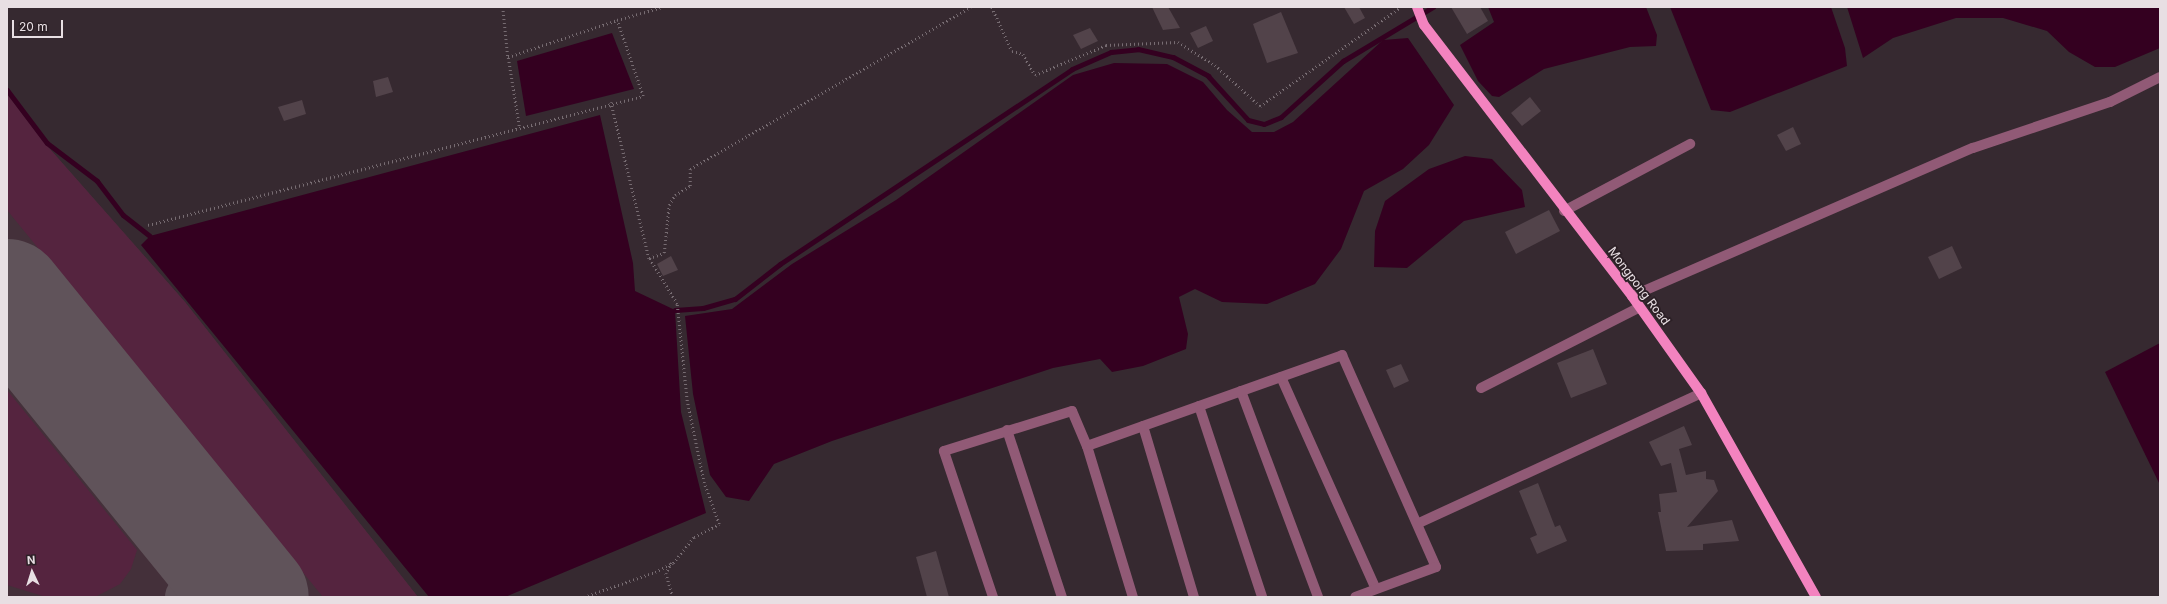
<!DOCTYPE html>
<html>
<head>
<meta charset="utf-8">
<style>
  body { margin:0 }
  #map { position:relative; width:2167px; height:604px; overflow:hidden; background:#362930; font-family:Inter,sans-serif }
  div>[style] { position:absolute }
  .built>* { inset:0; background:#44303a }
  .green>* { inset:0; background:#55243f }
  .water>* { inset:0; background:#340020 }
  .stream>* { height:5px; margin:-2.5px; padding:0 2.5px; transform-origin:2.5px; border-radius:2.5px; background:#340020 }
  .taxiway>* { height:46px; margin:-23px; padding:0 23px; transform-origin:23px; border-radius:23px; background:#60535a }
  .runway>* { height:114px; margin:-57px; padding:0 57px; transform-origin:57px; border-radius:57px; background:#60535a }
  .building>* { inset:0; background:#52434a }
  .path>* { height:2.5px; margin-top:-1.25px; transform-origin:0; background:repeating-linear-gradient(90deg,#776c72 0 1px,transparent 0 4px) }
  .minor>* { height:10px; margin:-5px; padding:0 5px; transform-origin:5px; border-radius:5px; background:#915a76 }
  .major>* { height:10px; margin:-5px; padding:0 5px; transform-origin:5px; border-radius:5px; background:#f383bf }
  span { translate:-50% -50%; white-space:nowrap; text-align:center; line-height:1.15; -webkit-text-stroke:3.5px #2c2026; paint-order:stroke }
  .street-label { font-size:12px; color:#e8dfe3 }
  .frame { position:absolute; inset:0; border:8px solid #e8dfe3; pointer-events:none }
  .north { position:absolute; left:12px; top:552px; width:40px; height:40px; -webkit-text-stroke:3px #2c2026; paint-order:stroke; rotate:356deg; font-size:11px; font-weight:700; line-height:16px; text-align:center; color:#e8dfe3 }
  .north::after { content:''; display:block; margin:auto; width:14px; height:18px; background:#e8dfe3; clip-path:polygon(50% 0,100% 100%,50% 72%,0 100%) }
  .scale { position:absolute; left:12px; top:20px; width:51px; height:18px; box-sizing:border-box; border:2px solid #e8dfe3; border-top:0; padding-left:5px; font-size:12px; line-height:14px; white-space:nowrap; color:#e8dfe3; -webkit-text-stroke:3px #2c2026; paint-order:stroke }
</style>
</head>
<body>
<div id="map">
  <div class="built">
    <i style="clip-path:polygon(7px 94px,42px 140px,185px 302px,418px 597px,7px 597px)"></i>
  </div>
  <div class="green">
    <i style="clip-path:polygon(7px 94px,42px 140px,185px 302px,418px 597px,323px 597px,7px 210px)"></i>
    <i style="clip-path:polygon(7px 390px,137px 550px,131px 569px,120px 584px,97px 596px,46px 597px,7px 585px)"></i>
  </div>
  <div class="water">
    <i style="clip-path:polygon(1488px 7px,1646px 7px,1657px 35px,1656px 46px,1630px 47px,1544px 69px,1499px 97px,1492px 96px,1478px 81px,1460px 45px,1494px 22px)"></i>
    <i style="clip-path:polygon(1670px 7px,1831px 7px,1845px 48px,1847px 66px,1730px 112px,1711px 110px)"></i>
    <i style="clip-path:polygon(1847px 7px,2160px 7px,2160px 48px,2115px 67px,2095px 67px,2069px 52px,2047px 31px,2003px 18px,1956px 18px,1893px 38px,1863px 58px)"></i>
    <i style="clip-path:polygon(612px 33px,634px 89px,526px 116px,517px 61px)"></i>
    <i style="clip-path:polygon(1408px 38px,1454px 105px,1429px 145px,1403px 169px,1364px 191px,1341px 249px,1315px 284px,1267px 304px,1222px 302px,1195px 289px,1179px 297px,1188px 334px,1186px 349px,1143px 366px,1112px 372px,1100px 359px,1053px 368px,832px 441px,774px 464px,749px 501px,726px 497px,710px 475px,693px 394px,685px 316px,732px 309px,792px 264px,896px 200px,1073px 75px,1114px 63px,1167px 64px,1203px 82px,1227px 110px,1252px 132px,1274px 132px,1293px 122px,1383px 40px)"></i>
    <i style="clip-path:polygon(600px 115px,633px 263px,635px 291px,675px 310px,681px 412px,706px 513px,505px 597px,429px 597px,141px 245px,150px 236px)"></i>
    <i style="clip-path:polygon(1465px 156px,1492px 159px,1522px 190px,1525px 207px,1464px 221px,1407px 268px,1374px 267px,1375px 231px,1385px 201px,1429px 169px)"></i>
    <i style="clip-path:polygon(2160px 343px,2160px 485px,2105px 372px)"></i>
  </div>
  <div class="stream">
    <i style="left:7px;top:90px;width:66px;rotate:53deg"></i>
    <i style="left:47px;top:143px;width:63px;rotate:37.2deg"></i>
    <i style="left:97px;top:181px;width:43px;rotate:52.6deg"></i>
    <i style="left:123px;top:215px;width:34px;rotate:38deg"></i>
    <i style="left:675px;top:310px;width:28px;rotate:-4deg"></i>
    <i style="left:703px;top:308px;width:33px;rotate:-16deg"></i>
    <i style="left:735px;top:299px;width:57px;rotate:-37.9deg"></i>
    <i style="left:780px;top:264px;width:351px;rotate:-33.7deg"></i>
    <i style="left:1072px;top:69px;width:43px;rotate:-23.6deg"></i>
    <i style="left:1111px;top:52px;width:27px;rotate:-6deg"></i>
    <i style="left:1138px;top:49px;width:36px;rotate:13deg"></i>
    <i style="left:1173px;top:57px;width:40px;rotate:28deg"></i>
    <i style="left:1208px;top:76px;width:59px;rotate:47.7deg"></i>
    <i style="left:1248px;top:120px;width:16px;rotate:14deg"></i>
    <i style="left:1264px;top:124px;width:18px;rotate:-22deg"></i>
    <i style="left:1281px;top:117px;width:84px;rotate:-42.1deg"></i>
    <i style="left:1343px;top:61px;width:105px;rotate:-31deg"></i>
  </div>
  <div class="taxiway">
    <i style="left:188px;top:597px;width:31px;rotate:-58deg"></i>
    <i style="left:204px;top:571px;width:39px;rotate:-97deg"></i>
  </div>
  <div class="runway">
    <i style="left:7px;top:296px;width:388px;rotate:50.9deg"></i>
  </div>
  <div class="building">
    <i style="clip-path:polygon(1152px 7px,1168px 7px,1180px 28px,1163px 30px)"></i>
    <i style="clip-path:polygon(1344px 7px,1359px 7px,1365px 18px,1354px 24px)"></i>
    <i style="clip-path:polygon(1451px 7px,1480px 7px,1488px 21px,1467px 34px)"></i>
    <i style="clip-path:polygon(1281px 12px,1298px 53px,1267px 63px,1253px 24px)"></i>
    <i style="clip-path:polygon(1206px 26px,1213px 41px,1198px 48px,1190px 33px)"></i>
    <i style="clip-path:polygon(1090px 28px,1098px 41px,1081px 49px,1073px 35px)"></i>
    <i style="clip-path:polygon(388px 77px,393px 92px,376px 97px,373px 81px)"></i>
    <i style="clip-path:polygon(1530px 97px,1541px 111px,1522px 126px,1511px 113px)"></i>
    <i style="clip-path:polygon(302px 100px,306px 114px,284px 121px,278px 107px)"></i>
    <i style="clip-path:polygon(1793px 127px,1801px 144px,1786px 151px,1777px 135px)"></i>
    <i style="clip-path:polygon(1549px 210px,1560px 231px,1516px 254px,1505px 232px)"></i>
    <i style="clip-path:polygon(1952px 246px,1962px 268px,1939px 279px,1928px 257px)"></i>
    <i style="clip-path:polygon(671px 256px,678px 270px,663px 276px,657px 264px)"></i>
    <i style="clip-path:polygon(1593px 349px,1607px 384px,1571px 398px,1557px 363px)"></i>
    <i style="clip-path:polygon(1401px 364px,1409px 381px,1394px 388px,1386px 370px)"></i>
    <i style="clip-path:polygon(1684px 426px,1692px 445px,1679px 449px,1686px 475px,1706px 471px,1706px 479px,1714px 480px,1718px 491px,1687px 527px,1732px 520px,1739px 541px,1703px 544px,1703px 550px,1666px 551px,1658px 512px,1661px 512px,1659px 494px,1677px 492px,1671px 463px,1661px 466px,1649px 442px)"></i>
    <i style="clip-path:polygon(1538px 483px,1555px 527px,1560px 525px,1567px 541px,1537px 554px,1530px 538px,1537px 535px,1519px 491px)"></i>
    <i style="clip-path:polygon(936px 551px,949px 597px,927px 597px,916px 557px)"></i>
  </div>
  <div class="path">
    <i style="left:503px;top:7px;width:50px;rotate:84.3deg"></i>
    <i style="left:992px;top:7px;width:48px;rotate:65.6deg"></i>
    <i style="left:1012px;top:51px;width:11px;rotate:15deg"></i>
    <i style="left:1023px;top:54px;width:24px;rotate:60deg"></i>
    <i style="left:1035px;top:75px;width:77px;rotate:-22.9deg"></i>
    <i style="left:1106px;top:45px;width:72px;rotate:-2.4deg"></i>
    <i style="left:1178px;top:42px;width:44px;rotate:31.9deg"></i>
    <i style="left:1215px;top:65px;width:61px;rotate:42.3deg"></i>
    <i style="left:1260px;top:106px;width:172px;rotate:-35.1deg"></i>
    <i style="left:611px;top:102px;width:161px;rotate:76.3deg"></i>
    <i style="left:649px;top:258px;width:16px;rotate:-18deg"></i>
    <i style="left:664px;top:253px;width:48px;rotate:-84.1deg"></i>
    <i style="left:669px;top:205px;width:12px;rotate:-59deg"></i>
    <i style="left:675px;top:195px;width:17px;rotate:-31deg"></i>
    <i style="left:690px;top:186px;width:17px;rotate:-90deg"></i>
    <i style="left:690px;top:169px;width:324px;rotate:-30deg"></i>
    <i style="left:519px;top:126px;width:70px;rotate:-99.1deg"></i>
    <i style="left:508px;top:57px;width:115px;rotate:-18.7deg"></i>
    <i style="left:148px;top:225px;width:512px;rotate:-14.61deg"></i>
    <i style="left:643px;top:96px;width:80px;rotate:-108.9deg"></i>
    <i style="left:617px;top:20px;width:48px;rotate:-15.8deg"></i>
    <i style="left:672px;top:563px;width:12px;rotate:121deg"></i>
    <i style="left:666px;top:573px;width:25px;rotate:74deg"></i>
    <i style="left:584px;top:597px;width:75px;rotate:-19.4deg"></i>
    <i style="left:655px;top:572px;width:20px;rotate:-27deg"></i>
    <i style="left:673px;top:563px;width:33px;rotate:-51deg"></i>
    <i style="left:694px;top:537px;width:28px;rotate:-27deg"></i>
    <i style="left:719px;top:524px;width:44px;rotate:-110.1deg"></i>
    <i style="left:704px;top:483px;width:84px;rotate:-101.7deg"></i>
    <i style="left:687px;top:401px;width:98px;rotate:-95.9deg"></i>
    <i style="left:677px;top:304px;width:54px;rotate:-121.3deg"></i>
  </div>
  <div class="minor">
    <i style="left:1564px;top:211px;width:143px;rotate:-28deg"></i>
    <i style="left:1632px;top:296px;width:372px;rotate:-23.5deg"></i>
    <i style="left:1973px;top:148px;width:145px;rotate:-18.6deg"></i>
    <i style="left:2110px;top:102px;width:56px;rotate:-26.6deg"></i>
    <i style="left:1281px;top:377px;width:232px;rotate:65.9deg"></i>
    <i style="left:1481px;top:388px;width:178px;rotate:-27deg"></i>
    <i style="left:1241px;top:391px;width:220px;rotate:69.5deg"></i>
    <i style="left:1199px;top:406px;width:201px;rotate:71.7deg"></i>
    <i style="left:1143px;top:426px;width:178px;rotate:73.4deg"></i>
    <i style="left:1007px;top:430px;width:176px;rotate:71.8deg"></i>
    <i style="left:1087px;top:446px;width:158px;rotate:73.1deg"></i>
    <i style="left:1419px;top:523px;width:311px;rotate:-24.7deg"></i>
    <i style="left:993px;top:597px;width:154px;rotate:-108.6deg"></i>
    <i style="left:944px;top:451px;width:134px;rotate:-17.4deg"></i>
    <i style="left:1072px;top:411px;width:38px;rotate:67deg"></i>
    <i style="left:1087px;top:446px;width:271px;rotate:-19.6deg"></i>
    <i style="left:1342px;top:355px;width:232px;rotate:66.1deg"></i>
    <i style="left:1436px;top:567px;width:86px;rotate:159.7deg"></i>
  </div>
  <div class="major">
    <i style="left:1417px;top:7px;width:19px;rotate:69deg"></i>
    <i style="left:1424px;top:25px;width:342px;rotate:52.5deg"></i>
    <i style="left:1632px;top:296px;width:119px;rotate:54.6deg"></i>
    <i style="left:1701px;top:393px;width:234px;rotate:60.6deg"></i>
  </div>
  <div class="street-label">
    <span style="left:1639px;top:286px;rotate:53deg">Mongpong Road</span>
  </div>
  <div class="frame"></div>
  <div class="north">N</div>
  <div class="scale">20 m</div>
</div>
</body>
</html>
